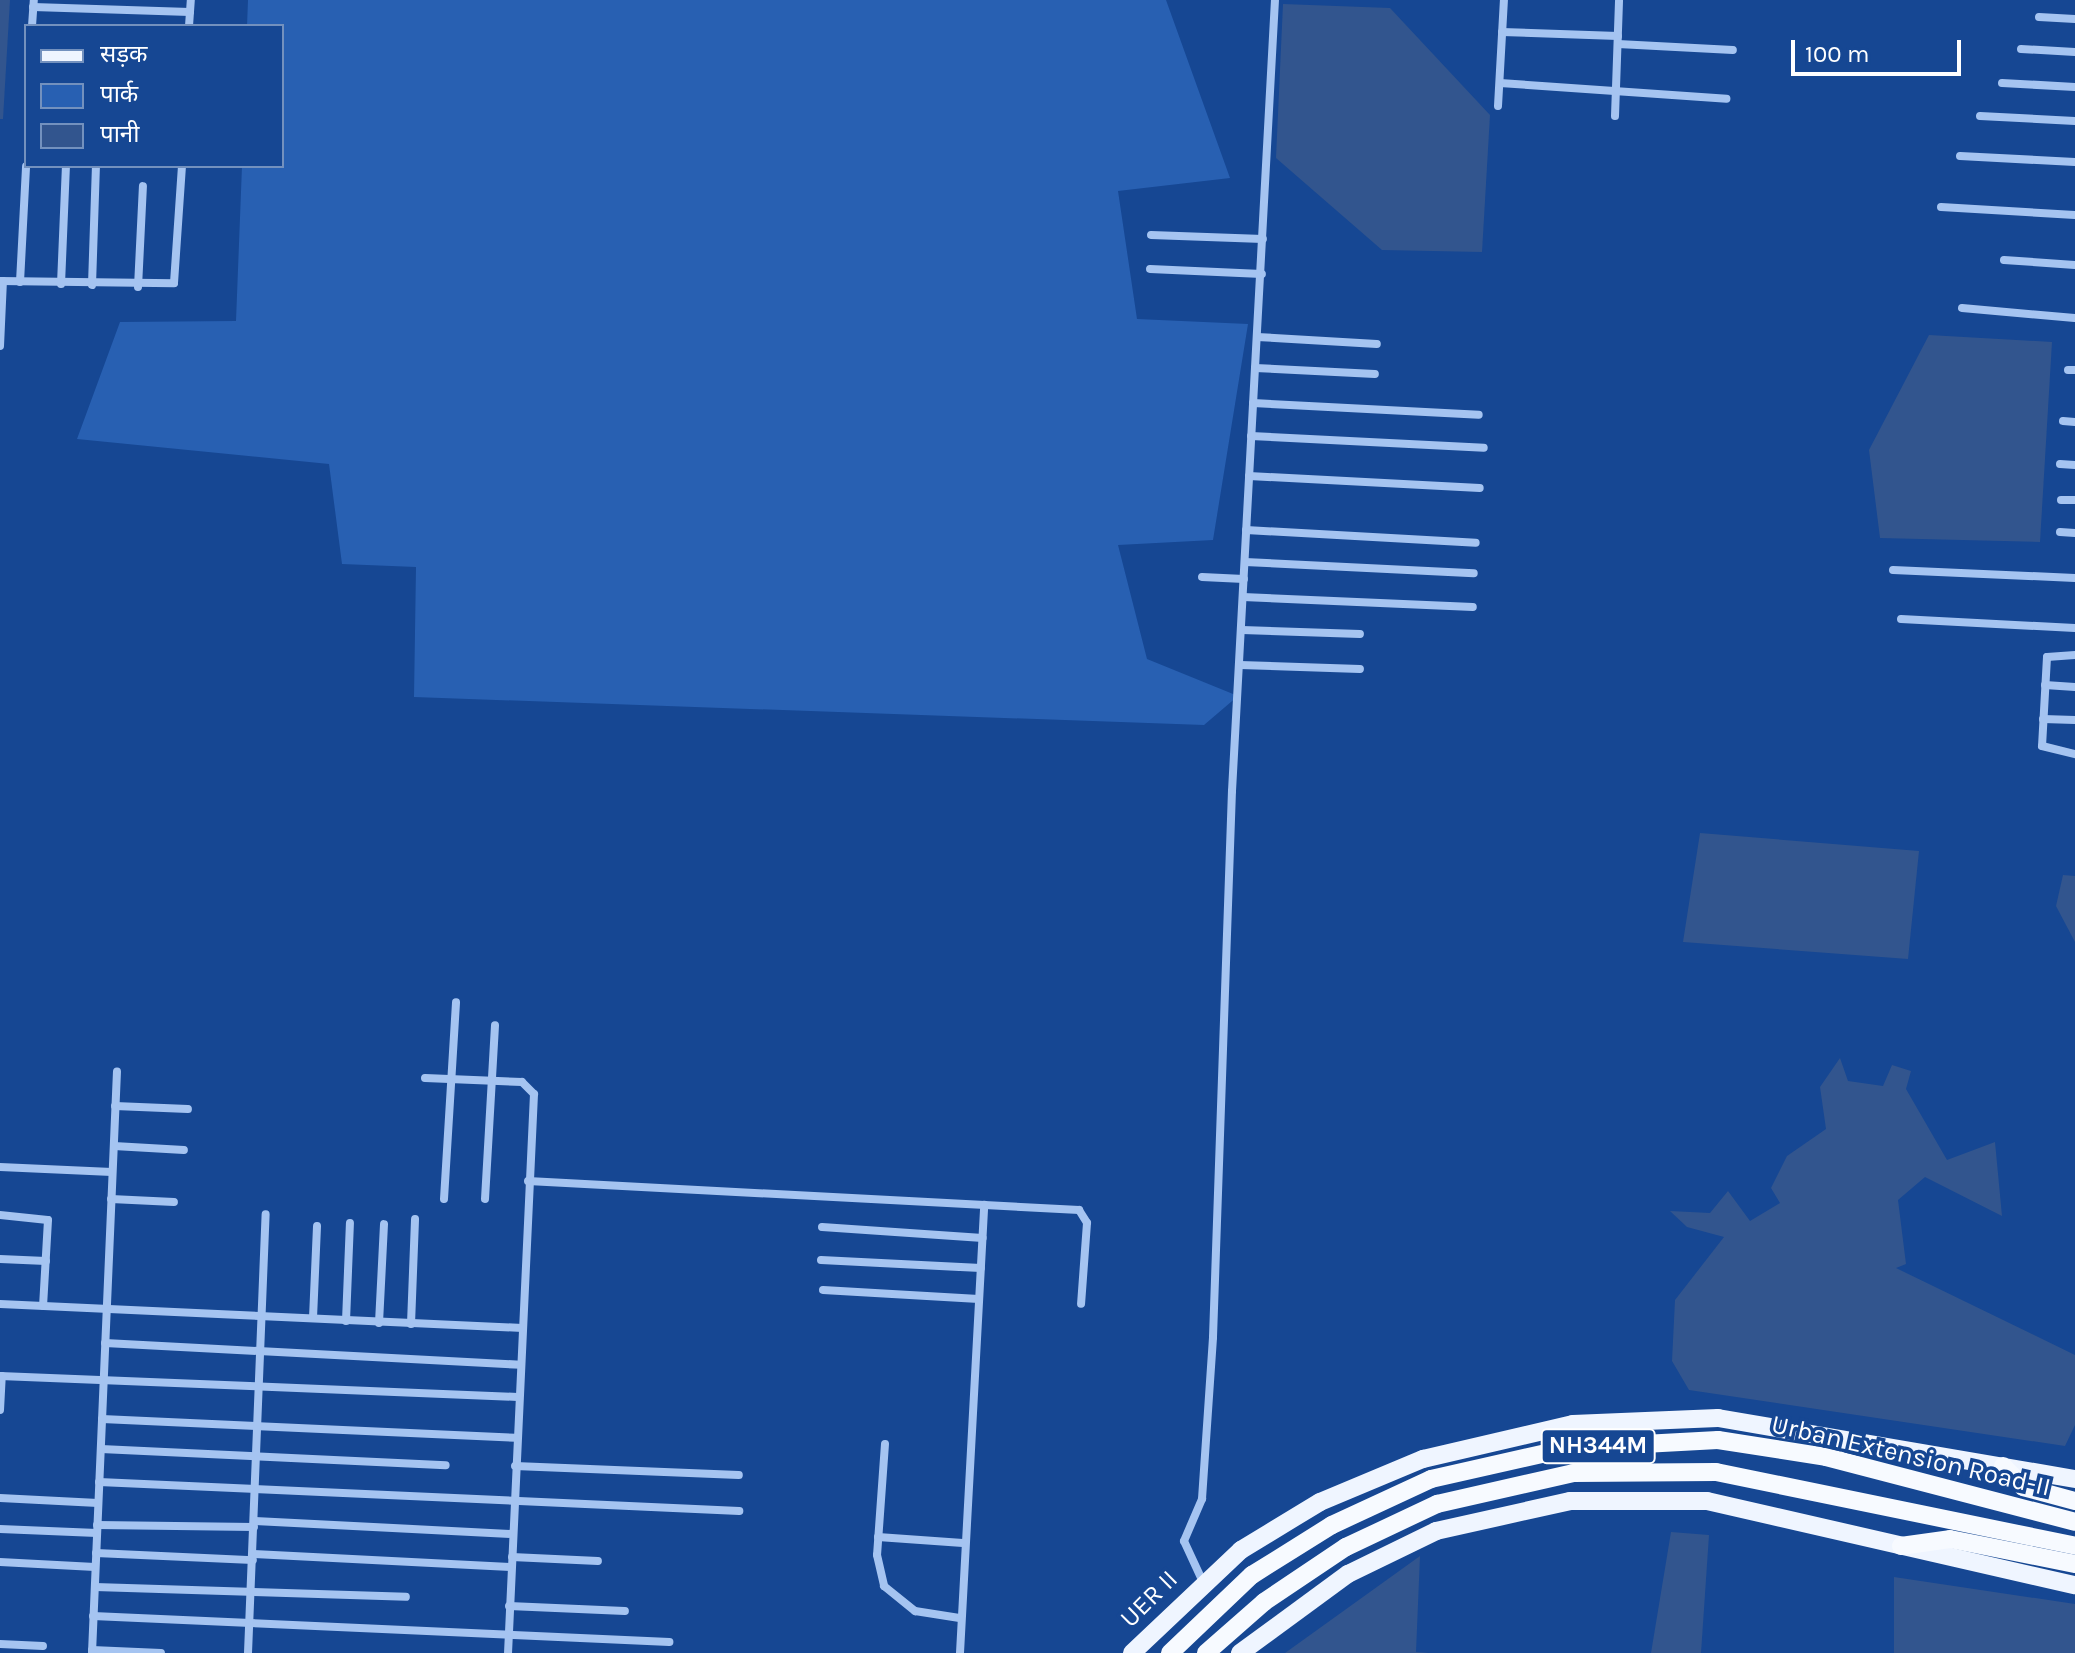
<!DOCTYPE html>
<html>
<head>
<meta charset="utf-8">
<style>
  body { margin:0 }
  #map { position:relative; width:2075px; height:1653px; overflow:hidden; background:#164793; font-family:Karla,"Noto Sans Devanagari",sans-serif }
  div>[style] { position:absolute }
  .green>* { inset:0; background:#2860b2 }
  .water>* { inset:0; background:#32558e }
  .minor>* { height:8px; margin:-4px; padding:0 4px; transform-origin:4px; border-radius:4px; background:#a5c4f1 }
  .primary>* { height:18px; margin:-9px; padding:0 9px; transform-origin:9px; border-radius:9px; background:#eff5ff }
  .trunk>* { height:18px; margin:-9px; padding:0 9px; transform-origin:9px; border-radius:9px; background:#f7faff }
  span { translate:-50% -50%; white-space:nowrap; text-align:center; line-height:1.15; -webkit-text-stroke:7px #164793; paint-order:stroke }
  .shield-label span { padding:2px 6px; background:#164793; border:2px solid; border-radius:6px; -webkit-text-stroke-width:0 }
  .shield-label { font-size:24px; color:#fff; font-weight:700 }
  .street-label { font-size:26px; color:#fff }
  .legend { position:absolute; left:24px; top:24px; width:260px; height:144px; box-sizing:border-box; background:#164793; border:2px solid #7391be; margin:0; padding:10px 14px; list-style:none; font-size:24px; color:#fff }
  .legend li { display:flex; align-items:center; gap:16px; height:40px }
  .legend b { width:40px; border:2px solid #7391be }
  .scale { position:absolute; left:1791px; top:40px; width:170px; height:36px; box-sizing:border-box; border:4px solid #fff; border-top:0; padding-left:10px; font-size:24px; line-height:28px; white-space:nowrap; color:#fff; -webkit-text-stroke:6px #164793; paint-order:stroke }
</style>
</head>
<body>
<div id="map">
  <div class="green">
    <i style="clip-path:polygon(248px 0,1166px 0,1230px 178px,1118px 191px,1137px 319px,1248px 324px,1213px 540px,1118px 545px,1147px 659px,1238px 696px,1204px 725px,414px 697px,416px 567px,342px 564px,329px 464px,77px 439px,120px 322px,236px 321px,242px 166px,282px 166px,282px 26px,247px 26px)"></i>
  </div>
  <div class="water">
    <i style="clip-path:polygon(0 0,10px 0,3px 119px,0 119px)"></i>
    <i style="clip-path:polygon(1283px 4px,1390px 8px,1490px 115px,1482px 252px,1382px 250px,1276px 158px)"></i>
    <i style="clip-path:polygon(1929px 335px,2052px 342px,2040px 542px,1880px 538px,1869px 450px)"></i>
    <i style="clip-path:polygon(1700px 833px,1919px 851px,1908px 959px,1683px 942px)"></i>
    <i style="clip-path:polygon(2063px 875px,2075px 876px,2075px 942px,2056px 906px)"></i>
    <i style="clip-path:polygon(1840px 1058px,1848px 1081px,1883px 1086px,1892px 1065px,1911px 1071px,1906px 1089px,1947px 1160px,1995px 1142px,2002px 1216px,1925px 1177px,1898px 1200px,1906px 1264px,1896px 1268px,2075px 1355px,2075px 1425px,2065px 1446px,1689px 1390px,1672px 1361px,1675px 1300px,1724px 1237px,1687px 1227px,1670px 1211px,1710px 1213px,1728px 1191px,1750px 1221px,1780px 1203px,1771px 1188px,1787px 1156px,1826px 1129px,1820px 1087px)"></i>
    <i style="clip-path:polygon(1671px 1532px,1709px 1535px,1701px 1653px,1651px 1653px)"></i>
    <i style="clip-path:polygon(1420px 1556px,1416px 1652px,1429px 1653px,1285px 1653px)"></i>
    <i style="clip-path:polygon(1894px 1577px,2075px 1604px,2075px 1653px,1894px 1653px)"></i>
  </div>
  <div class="minor">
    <i style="left:33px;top:7px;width:157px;rotate:1.8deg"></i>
    <i style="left:2039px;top:17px;width:36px;rotate:3deg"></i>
    <i style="left:32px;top:26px;width:26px;rotate:-86deg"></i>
    <i style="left:189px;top:26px;width:26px;rotate:-86deg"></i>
    <i style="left:1502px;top:32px;width:116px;rotate:2deg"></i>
    <i style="left:1618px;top:44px;width:115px;rotate:3deg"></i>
    <i style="left:2021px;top:49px;width:54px;rotate:3.2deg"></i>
    <i style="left:1500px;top:83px;width:227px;rotate:4deg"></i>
    <i style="left:2002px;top:83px;width:73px;rotate:3.1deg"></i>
    <i style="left:1498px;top:106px;width:106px;rotate:-86.8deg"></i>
    <i style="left:1615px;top:116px;width:116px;rotate:-88deg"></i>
    <i style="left:1980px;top:116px;width:95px;rotate:3deg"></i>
    <i style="left:1960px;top:156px;width:115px;rotate:3deg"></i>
    <i style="left:1941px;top:207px;width:134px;rotate:3.4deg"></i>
    <i style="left:1151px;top:235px;width:112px;rotate:2deg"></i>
    <i style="left:2004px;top:260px;width:71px;rotate:4deg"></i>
    <i style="left:1150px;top:269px;width:112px;rotate:2.6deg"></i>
    <i style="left:0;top:281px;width:174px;rotate:0.7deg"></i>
    <i style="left:174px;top:283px;width:117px;rotate:-86.1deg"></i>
    <i style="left:20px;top:282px;width:116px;rotate:-87deg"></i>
    <i style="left:61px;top:284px;width:118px;rotate:-87.6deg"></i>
    <i style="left:92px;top:285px;width:119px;rotate:-88.1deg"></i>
    <i style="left:138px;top:287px;width:101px;rotate:-87.2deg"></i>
    <i style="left:1962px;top:308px;width:113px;rotate:5.1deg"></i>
    <i style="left:1257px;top:337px;width:120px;rotate:3.3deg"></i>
    <i style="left:0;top:346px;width:65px;rotate:-87.4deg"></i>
    <i style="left:1255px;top:368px;width:120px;rotate:2.9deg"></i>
    <i style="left:2068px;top:370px;width:7px"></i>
    <i style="left:1253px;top:403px;width:226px;rotate:3deg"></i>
    <i style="left:2063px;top:421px;width:12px;rotate:5deg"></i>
    <i style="left:1251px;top:436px;width:233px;rotate:2.9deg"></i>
    <i style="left:2060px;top:464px;width:15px;rotate:4deg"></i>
    <i style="left:1249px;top:476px;width:231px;rotate:3deg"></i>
    <i style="left:2061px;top:500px;width:14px"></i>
    <i style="left:1246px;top:530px;width:230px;rotate:3.2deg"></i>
    <i style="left:2060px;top:532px;width:15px;rotate:4deg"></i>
    <i style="left:1245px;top:562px;width:229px;rotate:2.8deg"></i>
    <i style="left:1893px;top:570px;width:182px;rotate:2.5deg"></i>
    <i style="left:1202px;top:577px;width:42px;rotate:2.7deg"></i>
    <i style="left:1243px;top:597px;width:230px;rotate:2.5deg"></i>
    <i style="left:1901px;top:619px;width:174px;rotate:3deg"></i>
    <i style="left:1242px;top:630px;width:118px;rotate:1.9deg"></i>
    <i style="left:2075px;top:655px;width:28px;rotate:176deg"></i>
    <i style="left:2047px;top:657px;width:89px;rotate:93.2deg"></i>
    <i style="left:2042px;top:746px;width:34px;rotate:14deg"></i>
    <i style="left:1240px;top:665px;width:120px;rotate:1.9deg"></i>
    <i style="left:2045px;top:685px;width:30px;rotate:4deg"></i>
    <i style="left:2043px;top:719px;width:32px;rotate:2deg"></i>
    <i style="left:425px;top:1078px;width:97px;rotate:2.4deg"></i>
    <i style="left:522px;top:1082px;width:17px;rotate:45deg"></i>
    <i style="left:534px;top:1094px;width:560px;rotate:92.66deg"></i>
    <i style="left:115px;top:1106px;width:73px;rotate:2.4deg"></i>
    <i style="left:114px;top:1146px;width:70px;rotate:3.3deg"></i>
    <i style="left:0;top:1167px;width:112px;rotate:2.6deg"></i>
    <i style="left:528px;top:1181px;width:552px;rotate:3.01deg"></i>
    <i style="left:1079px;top:1210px;width:15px;rotate:58deg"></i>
    <i style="left:1087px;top:1223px;width:81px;rotate:94.2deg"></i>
    <i style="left:111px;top:1199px;width:63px;rotate:2.7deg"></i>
    <i style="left:444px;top:1199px;width:197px;rotate:-86.5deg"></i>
    <i style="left:485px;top:1199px;width:174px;rotate:-86.7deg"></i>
    <i style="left:0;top:1215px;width:48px;rotate:5.9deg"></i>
    <i style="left:48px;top:1220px;width:86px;rotate:93.3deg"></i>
    <i style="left:822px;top:1227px;width:161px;rotate:3.9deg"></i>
    <i style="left:0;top:1259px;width:46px;rotate:2.5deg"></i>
    <i style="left:821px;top:1260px;width:160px;rotate:2.9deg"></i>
    <i style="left:823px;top:1290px;width:156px;rotate:3.3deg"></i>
    <i style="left:0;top:1304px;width:523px;rotate:2.63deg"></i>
    <i style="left:313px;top:1318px;width:92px;rotate:-87.5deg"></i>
    <i style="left:346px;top:1321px;width:98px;rotate:-87.7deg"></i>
    <i style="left:379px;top:1323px;width:99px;rotate:-87.1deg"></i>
    <i style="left:411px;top:1324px;width:105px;rotate:-87.8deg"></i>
    <i style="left:105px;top:1343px;width:416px;rotate:3deg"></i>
    <i style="left:0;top:1376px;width:518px;rotate:2.32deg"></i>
    <i style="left:0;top:1410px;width:34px;rotate:-87deg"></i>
    <i style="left:102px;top:1419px;width:414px;rotate:2.6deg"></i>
    <i style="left:885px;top:1444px;width:111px;rotate:94.1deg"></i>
    <i style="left:877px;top:1555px;width:32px;rotate:77deg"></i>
    <i style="left:884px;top:1586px;width:40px;rotate:39deg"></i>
    <i style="left:915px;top:1611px;width:45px;rotate:9deg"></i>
    <i style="left:101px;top:1449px;width:345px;rotate:2.7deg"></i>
    <i style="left:515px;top:1466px;width:224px;rotate:2.3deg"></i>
    <i style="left:99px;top:1482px;width:641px;rotate:2.59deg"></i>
    <i style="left:0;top:1498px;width:98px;rotate:2.9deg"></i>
    <i style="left:255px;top:1521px;width:258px;rotate:2.9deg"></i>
    <i style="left:97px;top:1525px;width:157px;rotate:0.7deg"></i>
    <i style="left:0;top:1529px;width:97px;rotate:2.4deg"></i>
    <i style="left:878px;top:1537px;width:85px;rotate:4deg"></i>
    <i style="left:96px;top:1553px;width:157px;rotate:2.6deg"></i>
    <i style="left:253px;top:1554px;width:258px;rotate:2.9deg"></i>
    <i style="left:512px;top:1557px;width:86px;rotate:2.7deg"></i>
    <i style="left:0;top:1562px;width:95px;rotate:3deg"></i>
    <i style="left:1203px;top:1582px;width:45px;rotate:-114.9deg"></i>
    <i style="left:1184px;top:1541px;width:46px;rotate:-66.8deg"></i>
    <i style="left:1202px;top:1499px;width:162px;rotate:-86.1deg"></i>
    <i style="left:1213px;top:1337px;width:546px;rotate:-88.01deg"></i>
    <i style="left:1232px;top:791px;width:792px;rotate:-86.89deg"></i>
    <i style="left:95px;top:1587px;width:311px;rotate:1.8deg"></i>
    <i style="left:509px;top:1606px;width:116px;rotate:2.5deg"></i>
    <i style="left:93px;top:1616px;width:577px;rotate:2.58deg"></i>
    <i style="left:0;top:1644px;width:43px;rotate:2.7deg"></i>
    <i style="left:92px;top:1650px;width:69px;rotate:2.5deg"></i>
    <i style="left:92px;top:1653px;width:582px;rotate:-87.54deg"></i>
    <i style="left:248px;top:1653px;width:439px;rotate:-87.7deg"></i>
    <i style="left:960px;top:1653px;width:449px;rotate:-86.9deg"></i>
  </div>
  <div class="primary">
    <i style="left:1132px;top:1653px;width:150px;rotate:-43.4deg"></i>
    <i style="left:1241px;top:1550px;width:92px;rotate:-31.3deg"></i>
    <i style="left:1320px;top:1502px;width:112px;rotate:-22.7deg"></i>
    <i style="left:1423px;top:1459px;width:154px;rotate:-13.1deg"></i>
    <i style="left:1573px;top:1424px;width:145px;rotate:-2.4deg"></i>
    <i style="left:1718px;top:1418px;width:362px;rotate:9.7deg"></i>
    <i style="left:1240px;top:1653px;width:134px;rotate:-36.2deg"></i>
    <i style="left:1348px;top:1574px;width:98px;rotate:-26deg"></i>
    <i style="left:1436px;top:1531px;width:137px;rotate:-12.6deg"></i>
    <i style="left:1570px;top:1501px;width:137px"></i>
    <i style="left:1707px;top:1501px;width:377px;rotate:12.9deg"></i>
  </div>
  <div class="trunk">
    <i style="left:2003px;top:1466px;width:29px;rotate:46deg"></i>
    <i style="left:2023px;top:1487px;width:54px;rotate:15.1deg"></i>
    <i style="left:1901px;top:1546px;width:49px;rotate:-8.1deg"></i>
    <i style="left:1950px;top:1539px;width:127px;rotate:11.3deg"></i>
    <i style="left:1170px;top:1653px;width:113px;rotate:-43.6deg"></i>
    <i style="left:1252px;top:1575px;width:94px;rotate:-32deg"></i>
    <i style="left:1332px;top:1525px;width:109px;rotate:-24.9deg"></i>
    <i style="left:1431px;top:1479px;width:141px;rotate:-12.7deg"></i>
    <i style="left:1569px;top:1448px;width:149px;rotate:-3.1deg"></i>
    <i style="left:1718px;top:1440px;width:109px;rotate:8.9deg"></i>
    <i style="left:1826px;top:1457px;width:257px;rotate:14.6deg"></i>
    <i style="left:1206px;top:1653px;width:77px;rotate:-41.3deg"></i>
    <i style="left:1264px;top:1602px;width:99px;rotate:-33.9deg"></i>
    <i style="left:1346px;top:1547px;width:101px;rotate:-25.3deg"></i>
    <i style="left:1437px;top:1504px;width:139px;rotate:-12.8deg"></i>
    <i style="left:1573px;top:1473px;width:143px;rotate:-0.4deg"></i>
    <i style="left:1716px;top:1472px;width:367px;rotate:11.6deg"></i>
  </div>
  <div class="shield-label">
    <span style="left:1598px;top:1446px">NH344M</span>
  </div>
  <div class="street-label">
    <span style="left:1911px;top:1456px;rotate:13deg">Urban Extension Road-II</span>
    <span style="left:1149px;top:1599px;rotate:-45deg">UER II</span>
  </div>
  <ul class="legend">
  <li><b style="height:10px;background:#eff5ff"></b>सड़क</li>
  <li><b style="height:22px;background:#2860b2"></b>पार्क</li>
  <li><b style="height:22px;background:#32558e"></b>पानी</li>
  </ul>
  <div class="scale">100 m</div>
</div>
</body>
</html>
